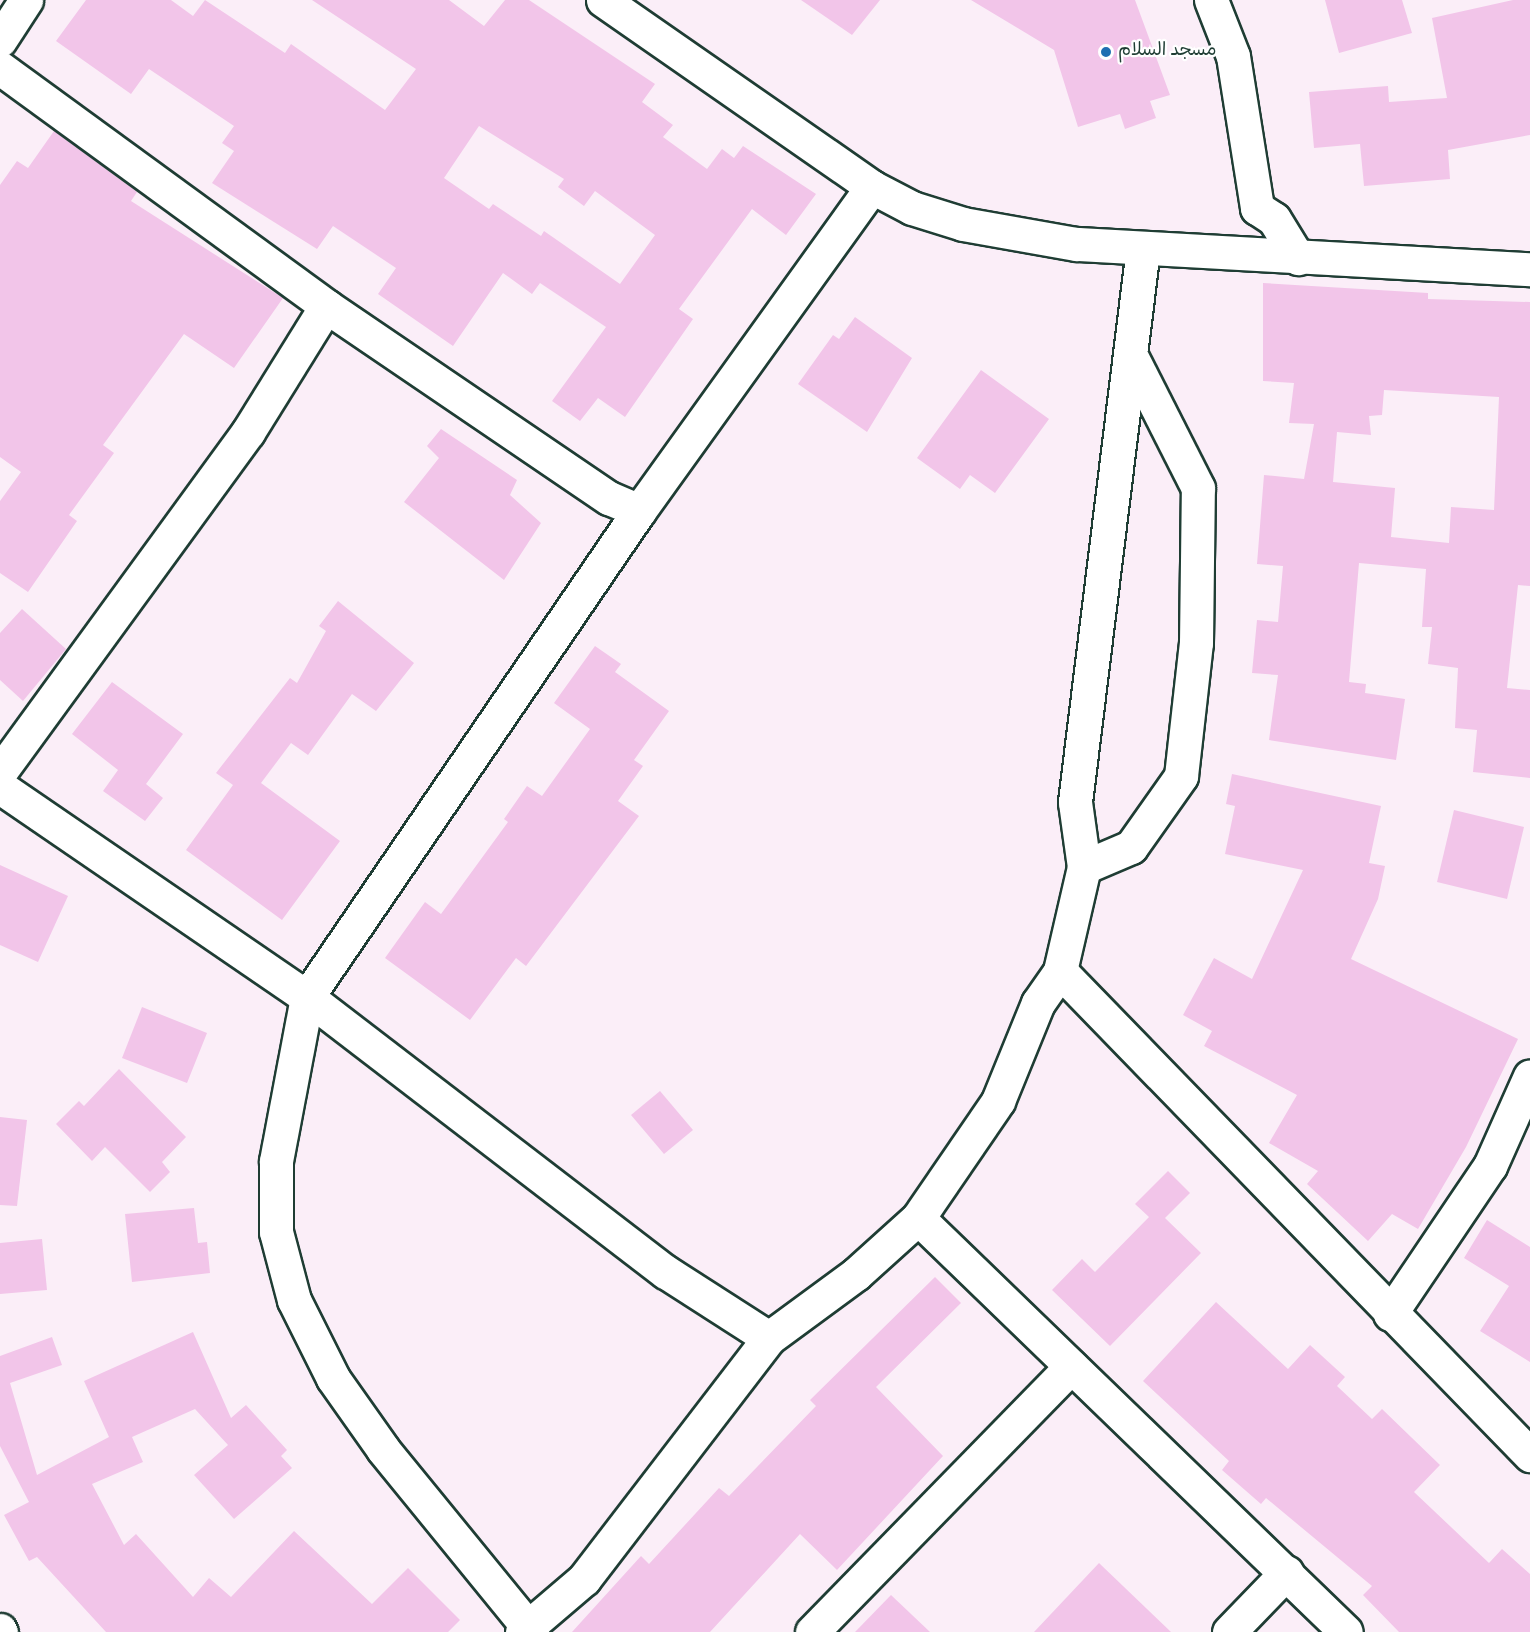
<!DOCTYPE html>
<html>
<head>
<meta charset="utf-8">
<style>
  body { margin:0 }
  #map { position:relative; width:1530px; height:1632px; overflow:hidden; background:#fbeef8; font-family:Dekko,"Playpen Sans Arabic",sans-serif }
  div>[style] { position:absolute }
  .building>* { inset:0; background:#f2c5e9 }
  .roads { filter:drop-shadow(2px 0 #1f3d34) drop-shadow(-2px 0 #1f3d34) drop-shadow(0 2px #1f3d34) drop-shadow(0 -2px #1f3d34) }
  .minor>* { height:33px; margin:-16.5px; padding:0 16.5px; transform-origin:16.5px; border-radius:16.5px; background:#fff }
  .primary>* { height:33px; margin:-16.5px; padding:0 16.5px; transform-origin:16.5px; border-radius:16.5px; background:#fff }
  .dots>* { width:16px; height:16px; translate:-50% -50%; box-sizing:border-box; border:3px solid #fff; border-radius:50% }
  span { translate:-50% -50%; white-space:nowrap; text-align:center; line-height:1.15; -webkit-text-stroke:4.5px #fff; paint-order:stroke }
  .poi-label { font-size:18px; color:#1f3d34 }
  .left { translate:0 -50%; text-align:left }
</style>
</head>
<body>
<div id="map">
  <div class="building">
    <i style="clip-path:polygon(evenodd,86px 0,171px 0,193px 16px,205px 0,285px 53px,291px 44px,385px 110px,416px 69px,312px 0,449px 0,484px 26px,505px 0,529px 0,655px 84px,642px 102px,673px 125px,663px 137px,707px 169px,722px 149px,734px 158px,743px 146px,816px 194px,786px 235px,752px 209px,679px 309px,693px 319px,625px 417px,598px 398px,580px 421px,552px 401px,606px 327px,540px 283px,532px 294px,503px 273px,453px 346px,378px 294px,396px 268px,333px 226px,317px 249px,212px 183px,234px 151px,222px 143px,234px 126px,149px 69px,131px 94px,56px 41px,86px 0,479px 126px,564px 179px,558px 187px,584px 206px,595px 191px,655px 235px,620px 284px,544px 231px,541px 236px,493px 204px,489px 209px,444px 178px,479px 126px)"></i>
    <i style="clip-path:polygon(801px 0,880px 0,852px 35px)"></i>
    <i style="clip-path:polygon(971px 0,1135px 0,1170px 95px,1150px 101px,1156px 118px,1125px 129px,1120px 114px,1078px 127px,1054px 50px)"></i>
    <i style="clip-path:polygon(1325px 0,1402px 0,1412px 33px,1339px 53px)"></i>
    <i style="clip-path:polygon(1513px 0,1530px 0,1530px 135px,1448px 150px,1450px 179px,1364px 186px,1360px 144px,1314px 148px,1309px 92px,1388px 86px,1389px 102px,1447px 98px,1432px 18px)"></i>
    <i style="clip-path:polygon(54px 131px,137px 192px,131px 201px,283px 298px,234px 368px,184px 334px,103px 445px,114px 453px,69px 515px,77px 521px,28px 592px,0 573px,0 501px,21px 472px,0 457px,0 185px,17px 161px,28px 168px)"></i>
    <i style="clip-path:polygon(evenodd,1263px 283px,1428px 293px,1428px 299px,1530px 302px,1530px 586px,1518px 585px,1507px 688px,1530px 690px,1530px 778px,1473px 772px,1477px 730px,1455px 728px,1458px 668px,1428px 664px,1432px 627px,1422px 627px,1426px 569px,1359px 563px,1349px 682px,1366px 684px,1365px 693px,1405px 699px,1396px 760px,1269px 740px,1278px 675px,1252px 673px,1257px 620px,1278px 622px,1283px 566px,1257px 564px,1264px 475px,1304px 479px,1314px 424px,1289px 423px,1294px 383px,1263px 381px,1263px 283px,1384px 390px,1499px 397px,1494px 510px,1451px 507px,1449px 543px,1391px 537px,1395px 488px,1333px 482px,1337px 432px,1371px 435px,1369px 416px,1382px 415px,1384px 390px)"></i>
    <i style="clip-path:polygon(855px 317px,912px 358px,867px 432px,798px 384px,833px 335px,839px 339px)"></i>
    <i style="clip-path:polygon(981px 370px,1049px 419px,995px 493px,970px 475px,960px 489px,917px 458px)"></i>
    <i style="clip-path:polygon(441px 429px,517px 480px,510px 495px,541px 523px,504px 580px,404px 502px,439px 458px,427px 446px)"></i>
    <i style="clip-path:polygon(338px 601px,414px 663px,376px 711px,352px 694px,308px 755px,291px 743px,261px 783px,340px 841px,282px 920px,186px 850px,233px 785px,216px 773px,290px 678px,297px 683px,326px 631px,319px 626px)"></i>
    <i style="clip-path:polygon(22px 609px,66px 649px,23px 701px,0 680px,0 633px)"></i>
    <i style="clip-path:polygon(595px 646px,621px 664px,615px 672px,669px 711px,634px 760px,643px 766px,618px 801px,639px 816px,526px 966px,516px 958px,470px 1020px,385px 958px,425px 902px,441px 914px,508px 822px,504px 819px,527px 786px,542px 796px,590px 729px,554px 703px)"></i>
    <i style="clip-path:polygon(112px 682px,183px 734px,146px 784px,163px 798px,145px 821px,103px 791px,118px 770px,72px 734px)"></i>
    <i style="clip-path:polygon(1232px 774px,1381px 806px,1369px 863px,1385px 866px,1378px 899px,1351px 959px,1518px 1039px,1466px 1147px,1418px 1229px,1392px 1214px,1368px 1241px,1307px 1184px,1318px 1171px,1269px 1143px,1297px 1095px,1204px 1046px,1212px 1031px,1183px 1015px,1214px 958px,1252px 979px,1303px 870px,1225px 854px,1235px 806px,1226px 804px)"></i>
    <i style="clip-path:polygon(1454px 810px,1524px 827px,1507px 899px,1437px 882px)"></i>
    <i style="clip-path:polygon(0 865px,68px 896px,38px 962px,0 945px)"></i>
    <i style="clip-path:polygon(142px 1007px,207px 1033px,187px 1083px,122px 1058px)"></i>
    <i style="clip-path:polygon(119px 1069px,186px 1137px,162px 1162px,170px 1172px,150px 1192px,105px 1147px,92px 1161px,56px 1124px,79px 1101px,84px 1106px)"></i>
    <i style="clip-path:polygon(660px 1091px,693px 1130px,664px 1154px,631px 1115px)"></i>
    <i style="clip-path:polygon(0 1117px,27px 1120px,17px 1206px,0 1205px)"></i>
    <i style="clip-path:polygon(1168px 1171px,1190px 1193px,1165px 1218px,1201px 1253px,1110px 1346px,1052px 1290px,1082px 1259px,1095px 1272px,1149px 1217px,1135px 1204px)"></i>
    <i style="clip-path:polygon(194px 1208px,198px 1243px,207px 1242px,210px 1273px,132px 1282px,125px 1214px)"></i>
    <i style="clip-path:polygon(1487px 1220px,1530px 1247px,1530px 1362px,1480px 1331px,1509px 1286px,1464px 1258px)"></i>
    <i style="clip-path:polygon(42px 1239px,47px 1290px,0 1294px,0 1243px)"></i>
    <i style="clip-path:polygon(935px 1277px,961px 1303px,876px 1387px,943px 1456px,837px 1570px,800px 1534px,710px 1632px,572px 1632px,641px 1556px,649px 1564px,719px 1488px,729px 1496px,816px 1406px,810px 1400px)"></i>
    <i style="clip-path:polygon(1216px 1302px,1288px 1369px,1310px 1345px,1345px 1377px,1337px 1386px,1372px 1419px,1382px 1409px,1440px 1465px,1414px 1492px,1489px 1563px,1502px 1549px,1530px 1574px,1530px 1632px,1399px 1632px,1363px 1595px,1372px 1586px,1266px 1498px,1261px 1504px,1222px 1470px,1229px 1461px,1143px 1381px)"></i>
    <i style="clip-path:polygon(193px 1332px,231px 1418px,246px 1405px,287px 1450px,281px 1456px,292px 1468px,234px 1519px,194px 1475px,228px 1445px,195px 1409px,132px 1437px,143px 1462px,92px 1484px,124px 1545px,136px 1534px,193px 1597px,209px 1578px,231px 1597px,294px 1531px,372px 1604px,408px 1568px,460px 1620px,448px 1632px,106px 1632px,37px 1557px,29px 1561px,4px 1515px,29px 1502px,0 1446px,0 1356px,52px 1337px,62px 1365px,10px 1383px,37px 1475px,109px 1437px,84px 1381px)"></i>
    <i style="clip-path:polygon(1099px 1563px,1171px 1632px,1034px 1632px)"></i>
    <i style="clip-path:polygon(891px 1595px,930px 1632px,855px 1632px)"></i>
  </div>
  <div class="roads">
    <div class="minor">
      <i style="left:1211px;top:0;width:60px;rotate:68.6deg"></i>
      <i style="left:1233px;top:56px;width:154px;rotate:81deg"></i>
      <i style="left:1257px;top:208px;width:20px;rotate:33deg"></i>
      <i style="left:1274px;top:219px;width:46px;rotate:58.4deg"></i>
      <i style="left:0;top:40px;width:48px;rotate:-57deg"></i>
      <i style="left:0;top:68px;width:404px;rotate:36.1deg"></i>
      <i style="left:326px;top:306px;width:342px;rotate:34.2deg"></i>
      <i style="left:609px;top:498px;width:33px;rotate:23deg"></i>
      <i style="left:639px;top:511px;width:399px;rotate:-54.3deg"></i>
      <i style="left:0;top:772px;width:421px;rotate:-53.9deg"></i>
      <i style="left:248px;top:432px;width:148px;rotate:-58.2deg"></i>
      <i style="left:0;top:787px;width:372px;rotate:34.4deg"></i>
      <i style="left:307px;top:997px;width:452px;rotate:37.5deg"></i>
      <i style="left:666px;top:1272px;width:122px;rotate:32.7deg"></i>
      <i style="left:1084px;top:867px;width:51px;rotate:-23.1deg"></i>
      <i style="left:1131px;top:847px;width:87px;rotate:-54.8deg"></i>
      <i style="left:1181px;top:776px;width:134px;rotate:-83.6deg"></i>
      <i style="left:1196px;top:643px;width:155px;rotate:-89.3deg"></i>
      <i style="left:1198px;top:488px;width:146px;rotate:-116.9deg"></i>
      <i style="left:1060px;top:971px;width:675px;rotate:45.84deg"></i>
      <i style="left:918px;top:1218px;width:595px;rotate:44.05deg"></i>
      <i style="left:1390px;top:1314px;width:179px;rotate:-56deg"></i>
      <i style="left:1490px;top:1166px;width:98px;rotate:-66deg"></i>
      <i style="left:0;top:1630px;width:2px;rotate:63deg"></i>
      <i style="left:522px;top:1632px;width:82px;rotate:-40.5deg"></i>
      <i style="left:584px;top:1579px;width:304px;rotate:-52.5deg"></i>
      <i style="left:769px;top:1338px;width:108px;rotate:-36.3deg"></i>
      <i style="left:856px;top:1274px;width:84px;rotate:-42.1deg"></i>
      <i style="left:918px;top:1218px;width:142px;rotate:-55.6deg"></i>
      <i style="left:998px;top:1101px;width:106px;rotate:-67.8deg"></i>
      <i style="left:1038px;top:1003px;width:39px;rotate:-55deg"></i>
      <i style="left:1060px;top:971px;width:107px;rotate:-77deg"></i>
      <i style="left:1084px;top:867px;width:66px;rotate:-97.9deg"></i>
      <i style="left:1075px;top:802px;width:558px;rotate:-83deg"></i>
      <i style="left:532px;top:1632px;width:236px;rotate:-129.2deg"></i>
      <i style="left:383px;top:1449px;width:87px;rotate:-125.2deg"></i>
      <i style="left:333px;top:1378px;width:87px;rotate:-116.6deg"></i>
      <i style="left:294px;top:1300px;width:70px;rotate:-104.8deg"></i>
      <i style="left:276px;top:1232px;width:71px;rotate:-90deg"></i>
      <i style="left:276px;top:1161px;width:167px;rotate:-79.3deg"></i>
      <i style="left:307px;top:997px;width:589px;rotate:-55.66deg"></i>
      <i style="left:812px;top:1632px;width:371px;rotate:-45.7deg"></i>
      <i style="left:1229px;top:1632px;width:83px;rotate:-46deg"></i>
    </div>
    <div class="primary">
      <i style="left:603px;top:0;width:328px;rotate:34.8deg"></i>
      <i style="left:872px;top:187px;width:45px;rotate:27.7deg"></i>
      <i style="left:912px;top:208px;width:53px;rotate:17.4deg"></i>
      <i style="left:963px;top:224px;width:116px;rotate:10deg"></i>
      <i style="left:1077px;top:244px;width:454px;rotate:3.2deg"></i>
    </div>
  </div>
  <div class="dots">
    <i style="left:1106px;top:52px;background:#1f6fb2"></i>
  </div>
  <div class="poi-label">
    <span class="left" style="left:1118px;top:52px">مسجد السلام</span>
  </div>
</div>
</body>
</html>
